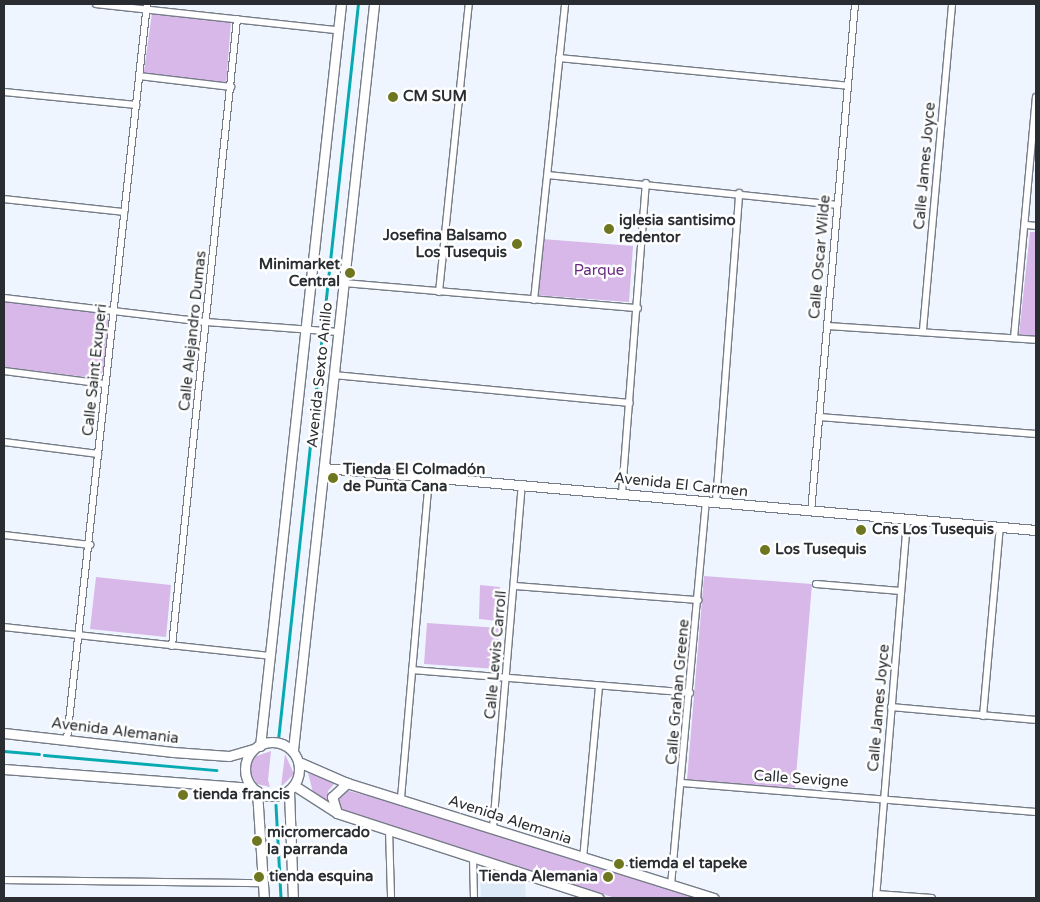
<!DOCTYPE html>
<html>
<head>
<meta charset="utf-8">
<style>
  body { margin:0 }
  #map { position:relative; width:1040px; height:902px; overflow:hidden; background:#eef5ff; font-family:"Varela Round",sans-serif }
  div>[style] { position:absolute }
  .built>* { inset:0; background:#dee9f8 }
  .green>* { inset:0; background:#d8b8e8 }
  .stream>* { height:2.5px; margin:-1.25px; padding:0 1.25px; transform-origin:1.25px; border-radius:1.25px; background:#08aab1 }
  .roads { filter:drop-shadow(1px 0 #757c87) drop-shadow(-1px 0 #757c87) drop-shadow(0 1px #757c87) drop-shadow(0 -1px #757c87) }
  .street>* { height:6px; margin:-3px; padding:0 3px; transform-origin:3px; border-radius:3px; background:#fff }
  .secondary>* { height:9px; margin:-4.5px; padding:0 4.5px; transform-origin:4.5px; border-radius:4.5px; background:#fff }
  .secondary>.ring { margin:-4.5px; padding:0; box-sizing:content-box; background:none; border:9px solid #fff; border-radius:50% }
  .dots>* { width:14px; height:14px; translate:-50% -50%; box-sizing:border-box; border:2px solid #fff; border-radius:50% }
  span { translate:-50% -50%; white-space:nowrap; text-align:center; line-height:1.15; -webkit-text-stroke:5px #fff; paint-order:stroke }
  .poi-label { font-size:15px; color:#292d31; font-weight:700 }
  .left { translate:0 -50%; text-align:left }
  .right { translate:-100% -50%; text-align:right }
  .street-label { font-size:15px; color:#292d31 }
  .park-label { font-size:15px; color:#672b7f }
  .frame { position:absolute; inset:0; border:5px solid #292d31; pointer-events:none }
</style>
</head>
<body>
<div id="map">
  <div class="built">
    <i style="clip-path:polygon(488px 871px,525px 883px,526px 898px,481px 898px,480px 877px)"></i>
  </div>
  <div class="green">
    <i style="clip-path:polygon(152px 13px,231px 21px,226px 87px,143px 78px)"></i>
    <i style="clip-path:polygon(1030px 232px,1036px 232px,1036px 337px,1019px 335px)"></i>
    <i style="clip-path:polygon(542px 239px,633px 246px,629px 302px,535px 295px)"></i>
    <i style="clip-path:polygon(4px 299px,105px 312px,109px 321px,103px 372px,94px 378px,4px 367px)"></i>
    <i style="clip-path:polygon(704px 576px,812px 584px,795px 788px,687px 780px)"></i>
    <i style="clip-path:polygon(96px 577px,171px 585px,166px 637px,90px 629px)"></i>
    <i style="clip-path:polygon(480px 585px,500px 587px,498px 621px,479px 619px)"></i>
    <i style="clip-path:polygon(427px 623px,500px 628px,498px 669px,424px 664px)"></i>
    <i style="clip-path:polygon(271px 751px,268px 780px,270px 787px,257px 784px,248px 769px,254px 757px)"></i>
    <i style="clip-path:polygon(285px 754px,294px 774px,281px 787px)"></i>
    <i style="clip-path:polygon(308px 773px,335px 783px,328px 791px,327px 806px,314px 796px)"></i>
    <i style="clip-path:polygon(345px 790px,409px 806px,694px 898px,615px 898px,340px 810px,337px 798px)"></i>
  </div>
  <div class="stream">
    <i style="left:278px;top:740px;width:740px;rotate:-83.8deg"></i>
    <i style="left:4px;top:751px;width:35px;rotate:5deg"></i>
    <i style="left:44px;top:755px;width:173px;rotate:5deg"></i>
    <i style="left:276px;top:805px;width:93px;rotate:86.9deg"></i>
  </div>
  <div class="roads">
    <div class="street">
      <i style="left:96px;top:4px;width:242px;rotate:6.2deg"></i>
      <i style="left:559px;top:58px;width:290px;rotate:5.5deg"></i>
      <i style="left:139px;top:76px;width:93px;rotate:6.8deg"></i>
      <i style="left:4px;top:92px;width:133px;rotate:5.6deg"></i>
      <i style="left:548px;top:175px;width:291px;rotate:5.9deg"></i>
      <i style="left:4px;top:199px;width:121px;rotate:6.2deg"></i>
      <i style="left:1027px;top:225px;width:9px;rotate:6deg"></i>
      <i style="left:344px;top:283px;width:295px;rotate:4.9deg"></i>
      <i style="left:439px;top:292px;width:290px;rotate:-84.1deg"></i>
      <i style="left:4px;top:298px;width:203px;rotate:6.8deg"></i>
      <i style="left:206px;top:322px;width:133px;rotate:4.3deg"></i>
      <i style="left:534px;top:300px;width:298px;rotate:-84deg"></i>
      <i style="left:827px;top:326px;width:209px;rotate:3.8deg"></i>
      <i style="left:923px;top:330px;width:327px;rotate:-84.9deg"></i>
      <i style="left:1014px;top:338px;width:242px;rotate:-84.8deg"></i>
      <i style="left:4px;top:371px;width:102px;rotate:7.3deg"></i>
      <i style="left:334px;top:375px;width:297px;rotate:5.4deg"></i>
      <i style="left:819px;top:417px;width:218px;rotate:4.5deg"></i>
      <i style="left:4px;top:442px;width:95px;rotate:7.3deg"></i>
      <i style="left:622px;top:493px;width:311px;rotate:-85.6deg"></i>
      <i style="left:716px;top:502px;width:310px;rotate:-85.7deg"></i>
      <i style="left:811px;top:512px;width:510px;rotate:-85.05deg"></i>
      <i style="left:4px;top:535px;width:87px;rotate:6.6deg"></i>
      <i style="left:816px;top:584px;width:85px;rotate:4.7deg"></i>
      <i style="left:515px;top:586px;width:184px;rotate:4.4deg"></i>
      <i style="left:4px;top:627px;width:269px;rotate:6.2deg"></i>
      <i style="left:172px;top:646px;width:630px;rotate:-84.08deg"></i>
      <i style="left:412px;top:670px;width:279px;rotate:4.7deg"></i>
      <i style="left:891px;top:707px;width:146px;rotate:5.1deg"></i>
      <i style="left:983px;top:716px;width:190px;rotate:-84.9deg"></i>
      <i style="left:67px;top:739px;width:739px;rotate:-83.79deg"></i>
      <i style="left:682px;top:783px;width:355px;rotate:4.7deg"></i>
      <i style="left:401px;top:798px;width:322px;rotate:-85deg"></i>
      <i style="left:493px;top:828px;width:344px;rotate:-85.2deg"></i>
      <i style="left:389px;top:829px;width:69px;rotate:88.3deg"></i>
      <i style="left:473px;top:858px;width:40px;rotate:88.6deg"></i>
      <i style="left:583px;top:859px;width:174px;rotate:-84.7deg"></i>
      <i style="left:4px;top:880px;width:259px;rotate:0.7deg"></i>
      <i style="left:671px;top:885px;width:386px;rotate:-84.8deg"></i>
      <i style="left:876px;top:894px;width:56px;rotate:4.1deg"></i>
      <i style="left:876px;top:898px;width:380px;rotate:-85.3deg"></i>
    </div>
    <div class="secondary">
      <i style="left:324px;top:468px;width:715px;rotate:4.98deg"></i>
      <i style="left:4px;top:733px;width:170px;rotate:6.4deg"></i>
      <i style="left:173px;top:752px;width:56px;rotate:4.1deg"></i>
      <i style="left:229px;top:756px;width:25px;rotate:-16deg"></i>
      <i class="ring" style="left:245px;top:742px;width:45px;height:45px"></i>
      <i style="left:260px;top:746px;width:746px;rotate:-83.77deg"></i>
      <i style="left:293px;top:750px;width:750px;rotate:-83.8deg"></i>
      <i style="left:301px;top:763px;width:50px;rotate:23.5deg"></i>
      <i style="left:347px;top:783px;width:384px;rotate:17.4deg"></i>
      <i style="left:4px;top:769px;width:249px;rotate:4.4deg"></i>
      <i style="left:295px;top:786px;width:50px;rotate:32.7deg"></i>
      <i style="left:337px;top:813px;width:275px;rotate:18deg"></i>
      <i style="left:257px;top:791px;width:107px;rotate:86.3deg"></i>
      <i style="left:289px;top:791px;width:107px;rotate:87.9deg"></i>
      <i style="left:337px;top:813px;width:17px;rotate:-107deg"></i>
      <i style="left:332px;top:797px;width:21px;rotate:-43deg"></i>
    </div>
  </div>
  <div class="dots">
    <i style="left:393px;top:97px;background:#6e761f"></i>
    <i style="left:609px;top:229px;background:#6e761f"></i>
    <i style="left:517px;top:244px;background:#6e761f"></i>
    <i style="left:350px;top:273px;background:#6e761f"></i>
    <i style="left:333px;top:478px;background:#6e761f"></i>
    <i style="left:861px;top:530px;background:#6e761f"></i>
    <i style="left:765px;top:550px;background:#6e761f"></i>
    <i style="left:183px;top:795px;background:#6e761f"></i>
    <i style="left:257px;top:841px;background:#6e761f"></i>
    <i style="left:619px;top:864px;background:#6e761f"></i>
    <i style="left:259px;top:877px;background:#6e761f"></i>
    <i style="left:608px;top:877px;background:#6e761f"></i>
  </div>
  <div class="poi-label">
    <span class="left" style="left:403px;top:97px">CM SUM</span>
    <span class="left" style="left:619px;top:229px">iglesia santisimo<br>redentor</span>
    <span class="right" style="left:507px;top:244px">Josefina Balsamo<br>Los Tusequis</span>
    <span class="right" style="left:340px;top:273px">Minimarket<br>Central</span>
    <span class="left" style="left:343px;top:478px">Tienda El Colmadón<br>de Punta Cana</span>
    <span class="left" style="left:872px;top:530px">Cns Los Tusequis</span>
    <span class="left" style="left:775px;top:550px">Los Tusequis</span>
    <span class="left" style="left:193px;top:795px">tienda francis</span>
    <span class="left" style="left:267px;top:841px">micromercado<br>la parranda</span>
    <span class="left" style="left:629px;top:864px">tiemda el tapeke</span>
    <span class="left" style="left:269px;top:877px">tienda esquina</span>
    <span class="right" style="left:598px;top:877px">Tienda Alemania</span>
  </div>
  <div class="street-label">
    <span style="left:925px;top:166px;rotate:-85deg">Calle James Joyce</span>
    <span style="left:820px;top:257px;rotate:-85deg">Calle Oscar Wilde</span>
    <span style="left:193px;top:331px;rotate:-84deg">Calle Alejandro Dumas</span>
    <span style="left:95px;top:370px;rotate:-84deg">Calle Saint Exuperi</span>
    <span style="left:320px;top:375px;rotate:-84deg">Avenida Sexto Anillo</span>
    <span style="left:681px;top:485px;rotate:6deg">Avenida El Carmen</span>
    <span style="left:496px;top:655px;rotate:-85deg">Calle Lewis Carroll</span>
    <span style="left:678px;top:692px;rotate:-85deg">Calle Grahan Greene</span>
    <span style="left:879px;top:708px;rotate:-85deg">Calle James Joyce</span>
    <span style="left:115px;top:731px;rotate:7deg">Avenida Alemania</span>
    <span style="left:801px;top:779px;rotate:4deg">Calle Sevigne</span>
    <span style="left:510px;top:820px;rotate:18deg">Avenida Alemania</span>
  </div>
  <div class="park-label">
    <span style="left:599px;top:271px">Parque</span>
  </div>
  <div class="frame"></div>
</div>
</body>
</html>
